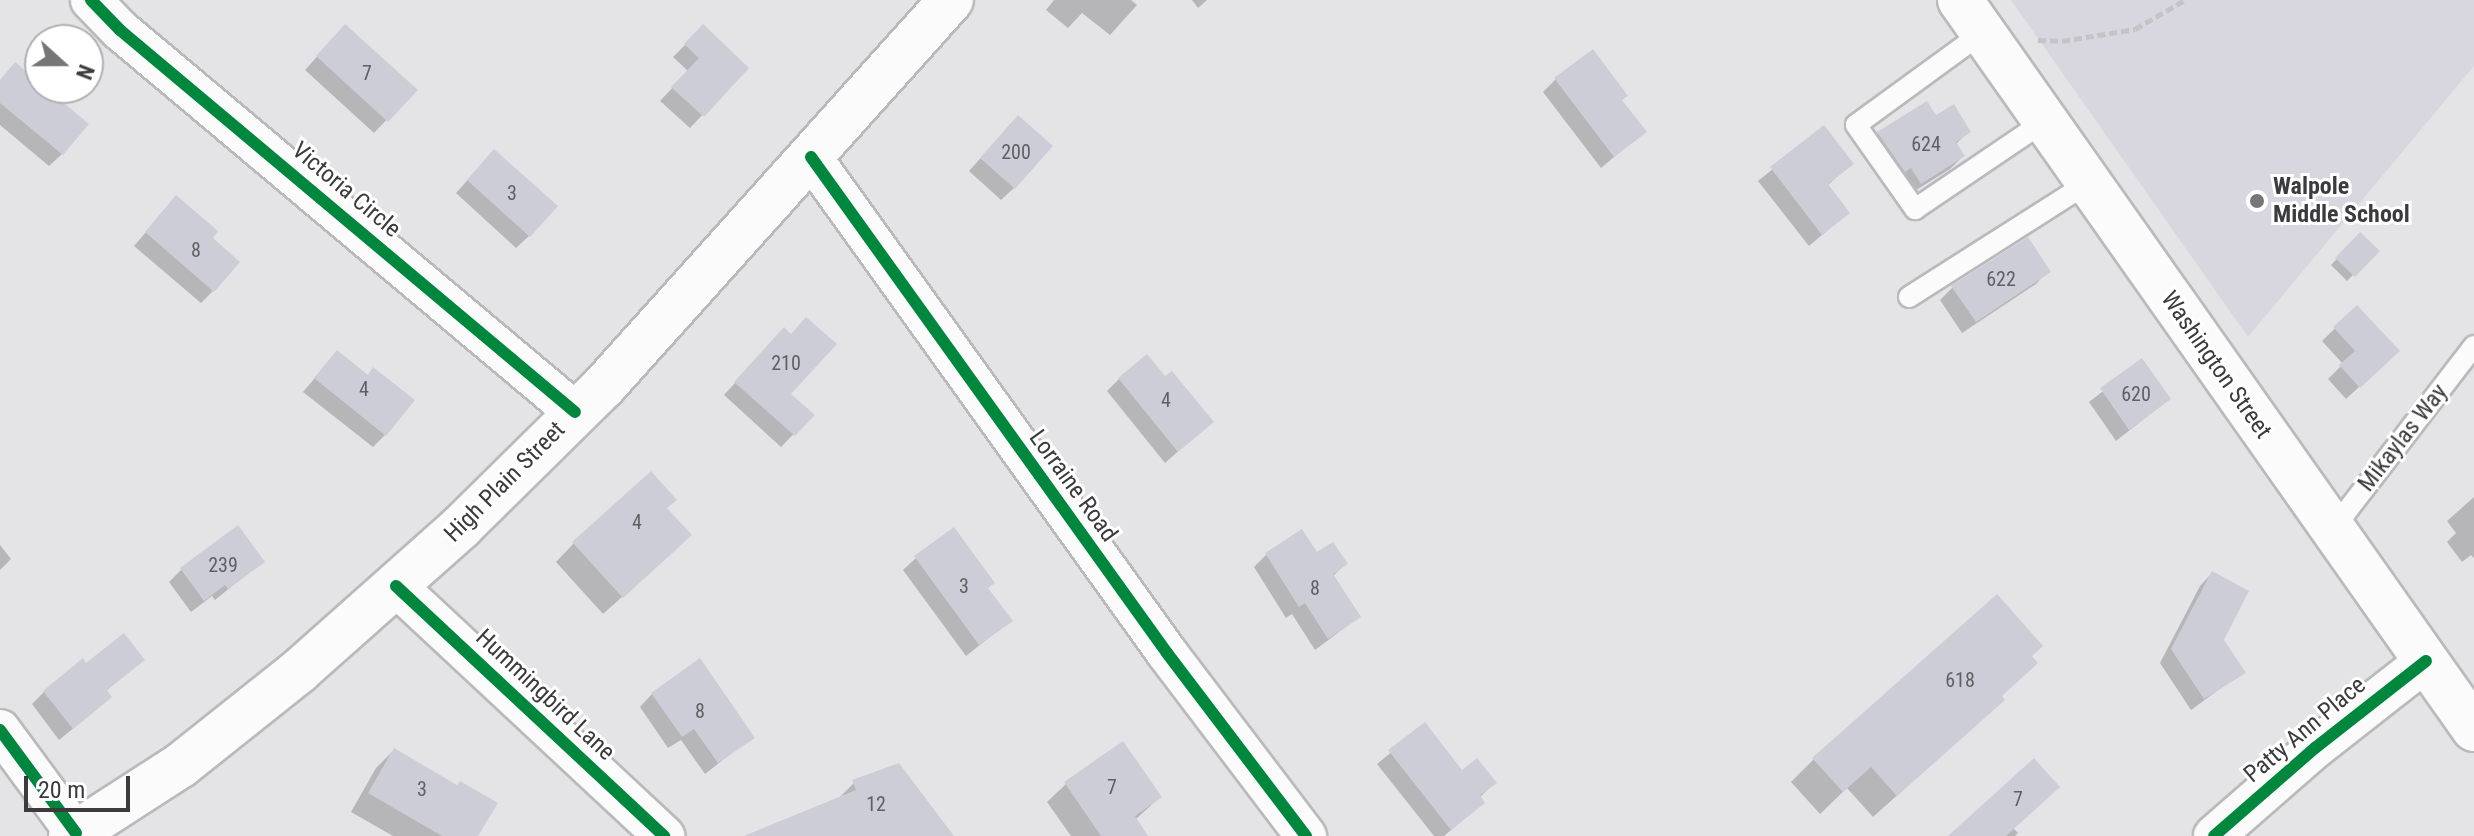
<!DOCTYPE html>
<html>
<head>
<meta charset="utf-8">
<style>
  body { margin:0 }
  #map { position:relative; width:2474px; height:836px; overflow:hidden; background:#e4e4e7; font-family:"Roboto Condensed",sans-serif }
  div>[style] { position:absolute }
  .built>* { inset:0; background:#d8d7e0 }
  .shadow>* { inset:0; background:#0003 }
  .building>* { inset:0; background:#cdcdd8 }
  .path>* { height:5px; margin-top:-2.5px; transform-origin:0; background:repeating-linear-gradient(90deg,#c4c4c5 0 8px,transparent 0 12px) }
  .roads { filter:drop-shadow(2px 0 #bababc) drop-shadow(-2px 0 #bababc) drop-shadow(0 2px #bababc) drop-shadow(0 -2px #bababc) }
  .service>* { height:20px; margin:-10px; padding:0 10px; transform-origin:10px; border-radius:10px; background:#fbfbfb }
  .minor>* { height:40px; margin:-20px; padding:0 20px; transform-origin:20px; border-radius:20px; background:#fbfbfb }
  .secondary>* { height:44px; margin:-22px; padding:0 22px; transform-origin:22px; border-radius:22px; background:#fbfbfb }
  .cycleway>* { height:12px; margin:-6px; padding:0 6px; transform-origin:6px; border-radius:6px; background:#00873e }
  .dots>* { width:22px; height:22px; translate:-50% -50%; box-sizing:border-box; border:4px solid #fff; border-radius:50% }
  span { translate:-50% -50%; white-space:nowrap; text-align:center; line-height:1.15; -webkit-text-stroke:6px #fff; paint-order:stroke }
  .number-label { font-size:20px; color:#606064 }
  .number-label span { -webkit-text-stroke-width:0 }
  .poi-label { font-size:24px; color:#3b3b3d; font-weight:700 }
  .left { translate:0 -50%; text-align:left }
  .street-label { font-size:24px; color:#3b3b3d }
  .north { position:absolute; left:24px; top:24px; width:80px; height:80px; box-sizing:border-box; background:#fff; border:2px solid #b1b1b1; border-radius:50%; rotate:111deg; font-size:22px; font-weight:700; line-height:32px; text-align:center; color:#3b3b3d }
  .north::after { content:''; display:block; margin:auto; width:28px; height:36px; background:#767678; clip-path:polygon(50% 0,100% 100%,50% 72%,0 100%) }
  .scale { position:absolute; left:24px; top:776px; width:106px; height:36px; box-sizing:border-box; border:4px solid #3b3b3d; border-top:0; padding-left:10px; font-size:24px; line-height:28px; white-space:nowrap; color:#3b3b3d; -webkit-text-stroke:6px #fff; paint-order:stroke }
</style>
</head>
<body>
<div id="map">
  <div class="built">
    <i style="clip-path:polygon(2011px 0,2474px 0,2474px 66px,2248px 337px)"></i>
  </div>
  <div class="shadow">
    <i style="clip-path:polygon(1054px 0,1131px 0,1137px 5px,1110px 35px,1082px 13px,1068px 28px,1046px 10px)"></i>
    <i style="clip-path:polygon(1192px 0,1207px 0,1198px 8px)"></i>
    <i style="clip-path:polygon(703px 27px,747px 68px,690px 128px,660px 101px,688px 71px,673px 57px)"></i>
    <i style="clip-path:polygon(333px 39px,415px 90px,374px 133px,305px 70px)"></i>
    <i style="clip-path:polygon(1556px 79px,1620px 101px,1644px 132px,1601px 168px,1543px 92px)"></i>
    <i style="clip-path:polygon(0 81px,43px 88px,62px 154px,49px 166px,0 125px)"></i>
    <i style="clip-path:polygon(1927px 104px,1936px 118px,1969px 131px,1955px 145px,1963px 156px,1950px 169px,1908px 195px,1866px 146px,1878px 134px)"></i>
    <i style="clip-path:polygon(1824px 128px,1851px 164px,1827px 186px,1848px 213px,1809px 246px,1758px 181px)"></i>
    <i style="clip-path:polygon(1006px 130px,1014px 188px,1001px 200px,969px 171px)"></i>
    <i style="clip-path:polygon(482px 164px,529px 236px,516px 248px,456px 193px)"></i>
    <i style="clip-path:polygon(164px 211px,210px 238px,213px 291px,201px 303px,134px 246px)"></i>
    <i style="clip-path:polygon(2360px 235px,2377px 251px,2347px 281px,2331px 265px)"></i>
    <i style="clip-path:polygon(2048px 271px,2036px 284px,1962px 333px,1940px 300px,1952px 288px)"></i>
    <i style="clip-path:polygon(2357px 307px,2385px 363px,2346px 399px,2328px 379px,2343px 364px,2322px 341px)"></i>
    <i style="clip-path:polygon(772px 343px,788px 394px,812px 415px,781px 447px,724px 395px)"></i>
    <i style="clip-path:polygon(337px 352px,367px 376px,385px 435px,373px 447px,303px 392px)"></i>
    <i style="clip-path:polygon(2142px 361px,2169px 399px,2116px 441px,2089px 402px)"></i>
    <i style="clip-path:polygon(1119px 379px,1211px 422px,1165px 463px,1107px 391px)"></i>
    <i style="clip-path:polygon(2474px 497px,2474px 558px,2471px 555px,2462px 562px,2447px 542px,2456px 533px,2447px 521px)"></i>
    <i style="clip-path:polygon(574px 543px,671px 553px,603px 614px,556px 562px)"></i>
    <i style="clip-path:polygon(0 545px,11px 559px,0 570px)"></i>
    <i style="clip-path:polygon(1266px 555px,1345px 564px,1333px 576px,1359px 617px,1315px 650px,1292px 614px,1286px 618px,1254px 567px)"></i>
    <i style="clip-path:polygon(916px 558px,986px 589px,1010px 621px,966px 656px,903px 570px)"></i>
    <i style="clip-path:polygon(263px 561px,215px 600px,212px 596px,191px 612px,169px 582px,181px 570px)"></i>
    <i style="clip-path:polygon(2212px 573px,2222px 640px,2243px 672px,2191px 710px,2160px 663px,2200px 586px)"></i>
    <i style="clip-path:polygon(2030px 657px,1979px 722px,1873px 817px,1847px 788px,1820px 814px,1791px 782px,1814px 759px)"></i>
    <i style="clip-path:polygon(142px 660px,106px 691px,110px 697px,97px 709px,59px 740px,32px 704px,44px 692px,86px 666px)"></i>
    <i style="clip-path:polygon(652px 694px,752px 737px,705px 774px,681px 740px,668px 748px,640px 707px)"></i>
    <i style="clip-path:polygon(1424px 725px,1462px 772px,1494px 783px,1479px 798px,1483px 803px,1444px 836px,1434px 836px,1377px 764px)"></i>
    <i style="clip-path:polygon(394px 750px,476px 836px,393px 836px,351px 812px,376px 768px)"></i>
    <i style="clip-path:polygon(856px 781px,952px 836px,771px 836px,837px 800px)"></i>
    <i style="clip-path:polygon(1066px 784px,1160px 797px,1135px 820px,1146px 836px,1071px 836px,1047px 802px)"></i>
    <i style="clip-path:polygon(2013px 828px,2018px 833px,2015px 836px,1951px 836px)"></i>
  </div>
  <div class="building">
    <i style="clip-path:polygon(345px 24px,418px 90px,388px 122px,316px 56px)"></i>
    <i style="clip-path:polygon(703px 24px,749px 68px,704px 117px,671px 87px,699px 58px,684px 44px)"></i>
    <i style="clip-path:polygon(1593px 49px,1628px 96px,1622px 100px,1647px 132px,1614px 157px,1554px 78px)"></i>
    <i style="clip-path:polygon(15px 62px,40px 83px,40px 88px,46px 88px,89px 124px,63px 155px,0 103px,0 80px)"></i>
    <i style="clip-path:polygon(1927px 101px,1936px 115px,1954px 104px,1971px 132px,1956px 142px,1965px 156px,1921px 184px,1911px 168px,1905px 172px,1877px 132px)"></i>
    <i style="clip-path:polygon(1018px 115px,1053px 146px,1015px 189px,980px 158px)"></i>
    <i style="clip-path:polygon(1824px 125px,1854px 164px,1828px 184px,1850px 213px,1822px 235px,1770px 167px)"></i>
    <i style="clip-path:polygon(494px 149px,558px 206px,530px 237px,467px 180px)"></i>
    <i style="clip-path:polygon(176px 195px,218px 231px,213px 238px,240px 262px,214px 292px,145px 232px)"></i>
    <i style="clip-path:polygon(2360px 232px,2380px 251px,2355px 277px,2335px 258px)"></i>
    <i style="clip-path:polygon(2028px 237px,2051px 272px,1976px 322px,1951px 286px)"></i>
    <i style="clip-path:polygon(2357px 305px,2400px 351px,2360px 388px,2339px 365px,2355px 351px,2333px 327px)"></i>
    <i style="clip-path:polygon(806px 317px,837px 344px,791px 394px,815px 415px,795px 436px,734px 382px,784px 327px,791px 334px)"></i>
    <i style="clip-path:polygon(337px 350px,368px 375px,373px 367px,415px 400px,386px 436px,314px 378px)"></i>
    <i style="clip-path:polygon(1147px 354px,1165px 376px,1172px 371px,1214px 422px,1178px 452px,1118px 378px)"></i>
    <i style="clip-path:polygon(2142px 358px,2171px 399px,2129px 430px,2100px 388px)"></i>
    <i style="clip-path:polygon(651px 471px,677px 500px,667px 508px,692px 535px,623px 598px,572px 542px)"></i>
    <i style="clip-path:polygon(238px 525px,265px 562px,228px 589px,225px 585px,204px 601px,180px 568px)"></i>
    <i style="clip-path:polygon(954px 527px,995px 583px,988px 588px,1013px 621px,979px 645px,914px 556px)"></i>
    <i style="clip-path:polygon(1302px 529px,1317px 552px,1333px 542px,1348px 564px,1333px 574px,1361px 617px,1328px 639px,1305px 603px,1299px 607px,1265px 553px)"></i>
    <i style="clip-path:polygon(2212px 571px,2249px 591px,2224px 640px,2246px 673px,2204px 699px,2171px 649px)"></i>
    <i style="clip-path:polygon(1997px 594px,2043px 646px,2032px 656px,2038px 663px,2002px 696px,2005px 700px,1897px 796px,1871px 767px,1843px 792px,1812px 758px)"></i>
    <i style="clip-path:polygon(124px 633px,145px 660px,107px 690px,112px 697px,73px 729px,43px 691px,83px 658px,86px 663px)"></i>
    <i style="clip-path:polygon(700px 658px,755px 738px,718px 763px,694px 729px,682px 737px,651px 693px)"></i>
    <i style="clip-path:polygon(1425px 722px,1462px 770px,1477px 758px,1497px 783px,1480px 795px,1485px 803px,1451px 830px,1388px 750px)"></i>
    <i style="clip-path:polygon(1123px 741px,1162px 797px,1135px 816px,1148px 836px,1101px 836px,1064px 782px)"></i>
    <i style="clip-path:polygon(394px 748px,457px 785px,460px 781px,498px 803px,478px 836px,442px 836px,368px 793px)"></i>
    <i style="clip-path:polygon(2034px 758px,2060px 787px,2006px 836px,1948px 836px)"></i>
    <i style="clip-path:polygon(899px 763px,954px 836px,744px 836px,856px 790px,852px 780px)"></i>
  </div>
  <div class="path">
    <i style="left:2038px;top:40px;width:24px;rotate:2deg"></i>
    <i style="left:2062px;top:41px;width:74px;rotate:-9.3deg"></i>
    <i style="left:2135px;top:29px;width:58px;rotate:-30.1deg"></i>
  </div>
  <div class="roads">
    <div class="service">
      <i style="left:1982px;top:33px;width:156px;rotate:143.9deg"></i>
      <i style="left:1856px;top:125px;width:103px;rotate:54.9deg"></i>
      <i style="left:1915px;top:209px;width:157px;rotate:-34.1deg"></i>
      <i style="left:1909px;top:297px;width:212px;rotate:-32.5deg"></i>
      <i style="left:2333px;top:529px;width:231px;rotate:-52.4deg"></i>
    </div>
    <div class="minor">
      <i style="left:91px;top:0;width:42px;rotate:46deg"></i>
      <i style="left:120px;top:30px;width:594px;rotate:40.02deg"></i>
      <i style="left:811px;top:157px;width:611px;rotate:54.33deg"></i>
      <i style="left:1167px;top:653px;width:230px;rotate:52.8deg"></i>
      <i style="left:396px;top:586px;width:367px;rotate:43deg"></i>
      <i style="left:0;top:730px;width:128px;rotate:53.6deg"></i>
      <i style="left:2214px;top:836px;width:134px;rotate:-41.1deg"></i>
      <i style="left:2315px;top:748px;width:141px;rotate:-38.1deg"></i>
    </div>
    <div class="secondary">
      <i style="left:1960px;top:0;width:892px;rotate:54.81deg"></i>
      <i style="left:71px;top:836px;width:131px;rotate:-32.8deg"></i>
      <i style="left:181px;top:765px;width:151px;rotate:-38.5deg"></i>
      <i style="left:299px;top:671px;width:217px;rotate:-41.6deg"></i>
      <i style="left:461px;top:527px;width:201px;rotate:-44.6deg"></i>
      <i style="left:604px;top:386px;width:519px;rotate:-48.05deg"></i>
    </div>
  </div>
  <div class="cycleway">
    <i style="left:91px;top:0;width:42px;rotate:46deg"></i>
    <i style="left:120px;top:30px;width:594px;rotate:40.02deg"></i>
    <i style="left:811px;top:157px;width:611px;rotate:54.33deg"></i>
    <i style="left:1167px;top:653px;width:230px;rotate:52.8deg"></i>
    <i style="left:396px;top:586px;width:367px;rotate:43deg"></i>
    <i style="left:0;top:730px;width:128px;rotate:53.6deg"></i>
    <i style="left:2214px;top:836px;width:134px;rotate:-41.1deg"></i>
    <i style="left:2315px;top:748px;width:141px;rotate:-38.1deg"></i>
  </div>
  <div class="dots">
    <i style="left:2257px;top:201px;background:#767678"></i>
  </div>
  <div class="number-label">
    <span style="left:367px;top:73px">7</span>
    <span style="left:1926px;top:144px">624</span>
    <span style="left:1016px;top:152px">200</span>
    <span style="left:512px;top:193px">3</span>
    <span style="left:196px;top:250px">8</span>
    <span style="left:2001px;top:279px">622</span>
    <span style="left:786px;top:363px">210</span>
    <span style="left:364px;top:389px">4</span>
    <span style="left:2136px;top:394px">620</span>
    <span style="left:1166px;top:400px">4</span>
    <span style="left:637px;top:522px">4</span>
    <span style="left:223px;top:565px">239</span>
    <span style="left:964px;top:586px">3</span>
    <span style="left:1315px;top:588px">8</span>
    <span style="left:1960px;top:680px">618</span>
    <span style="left:700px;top:711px">8</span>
    <span style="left:1112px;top:787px">7</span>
    <span style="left:422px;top:789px">3</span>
    <span style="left:2018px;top:799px">7</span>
    <span style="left:876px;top:804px">12</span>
  </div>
  <div class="poi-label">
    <span class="left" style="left:2273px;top:201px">Walpole<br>Middle School</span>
  </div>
  <div class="street-label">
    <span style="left:346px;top:190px;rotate:40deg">Victoria Circle</span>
    <span style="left:2216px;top:365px;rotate:55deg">Washington Street</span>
    <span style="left:2403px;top:438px;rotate:-52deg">Mikaylas Way</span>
    <span style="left:505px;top:482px;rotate:-45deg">High Plain Street</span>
    <span style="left:1073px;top:486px;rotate:54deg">Lorraine Road</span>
    <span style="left:545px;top:695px;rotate:43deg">Hummingbird Lane</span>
    <span style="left:2305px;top:730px;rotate:-40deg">Patty Ann Place</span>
  </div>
  <div class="north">N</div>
  <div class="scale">20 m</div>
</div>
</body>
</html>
